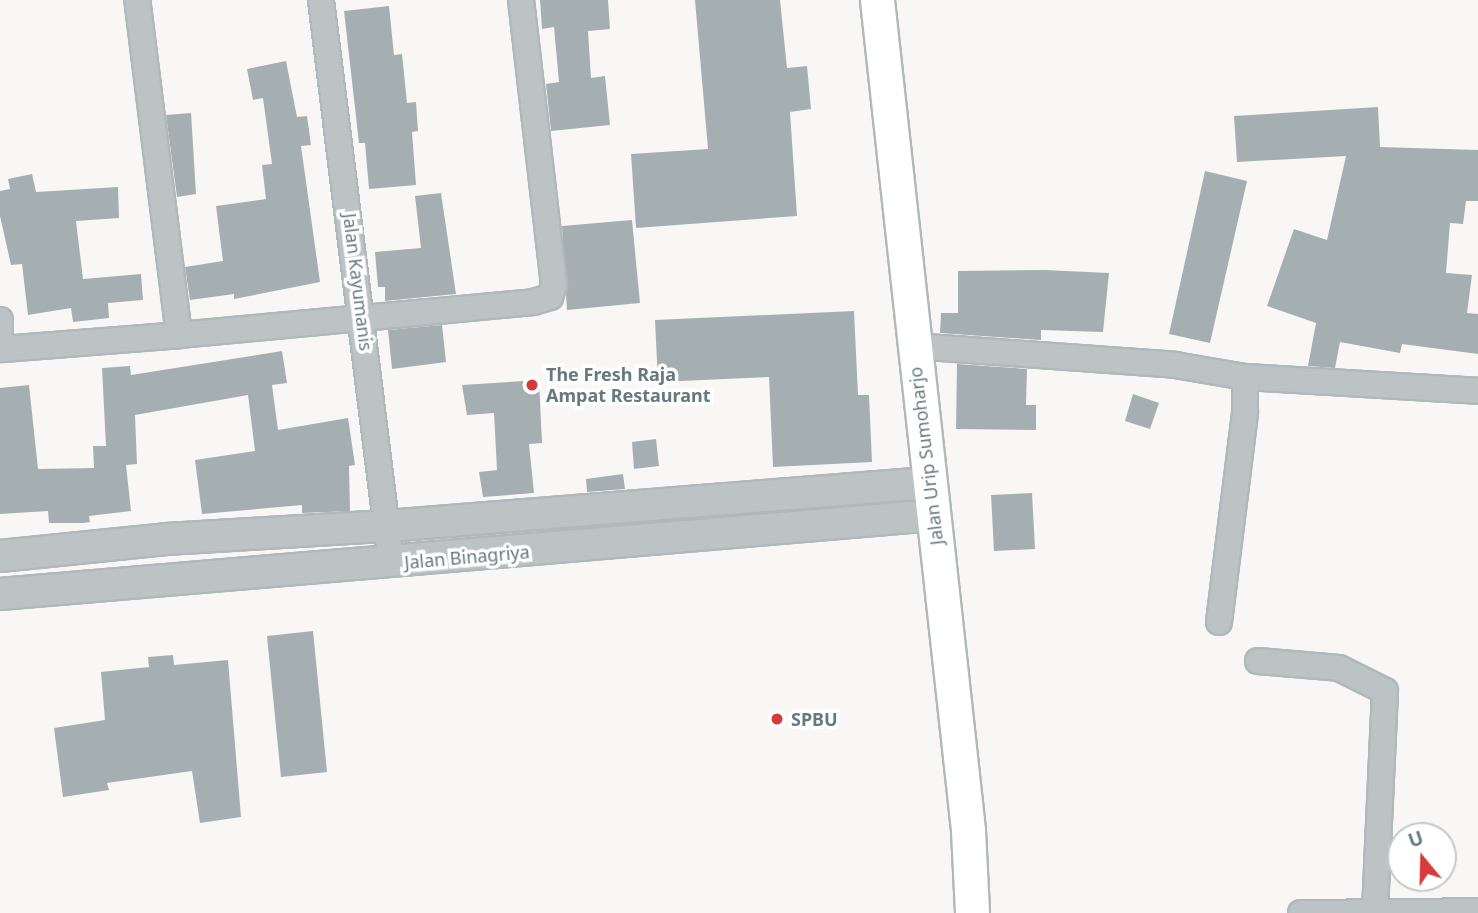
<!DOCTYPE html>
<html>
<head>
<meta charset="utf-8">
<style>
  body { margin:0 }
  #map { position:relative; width:1478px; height:913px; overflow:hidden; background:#f8f7f6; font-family:"Noto Sans",sans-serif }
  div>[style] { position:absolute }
  .building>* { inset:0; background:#a5afb2 }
  .roads { filter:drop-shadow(2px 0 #b0b8ba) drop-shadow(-2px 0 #b0b8ba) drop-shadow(0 2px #b0b8ba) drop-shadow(0 -2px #b0b8ba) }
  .minor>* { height:24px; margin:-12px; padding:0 12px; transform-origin:12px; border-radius:12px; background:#bdc3c5 }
  .tertiary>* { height:30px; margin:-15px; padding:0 15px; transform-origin:15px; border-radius:15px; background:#bdc3c5 }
  .secondary>* { height:33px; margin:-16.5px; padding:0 16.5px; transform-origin:16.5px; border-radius:16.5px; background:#fff }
  .dots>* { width:19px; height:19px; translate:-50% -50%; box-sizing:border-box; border:4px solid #fff; border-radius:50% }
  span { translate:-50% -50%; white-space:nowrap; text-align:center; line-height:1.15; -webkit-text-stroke:7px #fff; paint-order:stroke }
  .street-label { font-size:18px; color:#66797e }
  .poi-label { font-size:18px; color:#66797e; font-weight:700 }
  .left { translate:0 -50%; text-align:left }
  .north { position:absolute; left:1387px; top:822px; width:70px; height:70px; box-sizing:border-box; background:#fff; border:2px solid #c2c9cb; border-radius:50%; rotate:341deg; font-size:19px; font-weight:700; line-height:28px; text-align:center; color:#66797e }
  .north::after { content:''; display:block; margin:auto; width:24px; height:32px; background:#d43b3a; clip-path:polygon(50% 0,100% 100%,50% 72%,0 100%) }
</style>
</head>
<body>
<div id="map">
  <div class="building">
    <i style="clip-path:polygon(540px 0,608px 0,610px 29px,588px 31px,591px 78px,605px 76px,610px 125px,551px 131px,546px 84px,559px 82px,554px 27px,542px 29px)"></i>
    <i style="clip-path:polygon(695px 0,780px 0,787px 68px,807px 66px,811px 109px,790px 112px,797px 216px,636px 228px,631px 154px,708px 149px)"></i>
    <i style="clip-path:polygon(389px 6px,394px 55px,402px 54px,407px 103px,416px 102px,418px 131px,412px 132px,416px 185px,369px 189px,365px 143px,359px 143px,344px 11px)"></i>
    <i style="clip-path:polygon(286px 61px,297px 117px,307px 116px,311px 145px,301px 146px,320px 282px,234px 299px,234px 294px,190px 300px,185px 267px,223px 261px,216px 206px,266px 199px,262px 165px,272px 164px,263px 98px,253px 100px,247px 69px)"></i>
    <i style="clip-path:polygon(1378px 107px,1380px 147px,1478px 150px,1478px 201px,1466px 201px,1463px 224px,1450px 223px,1446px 273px,1472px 275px,1467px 313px,1478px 314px,1478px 354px,1402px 344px,1400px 353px,1340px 342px,1335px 368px,1308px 366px,1316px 323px,1267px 306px,1294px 229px,1327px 240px,1346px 156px,1237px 162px,1234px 116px)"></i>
    <i style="clip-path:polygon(191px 113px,196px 194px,177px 197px,166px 115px)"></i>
    <i style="clip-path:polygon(1205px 171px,1247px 181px,1210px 343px,1169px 334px)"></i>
    <i style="clip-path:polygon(32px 174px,36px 192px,118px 187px,119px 218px,76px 221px,83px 279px,141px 274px,143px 300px,108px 303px,109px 318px,73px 322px,71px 308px,28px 315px,22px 264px,11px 265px,0 216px,0 191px,10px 189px,8px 179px)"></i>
    <i style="clip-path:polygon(441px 193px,456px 294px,385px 301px,385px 287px,378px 287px,375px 252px,421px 248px,415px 196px)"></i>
    <i style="clip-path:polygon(632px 220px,640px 303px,567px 310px,562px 226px)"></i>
    <i style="clip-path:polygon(1045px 270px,1109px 273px,1103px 332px,1041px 330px,1041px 340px,940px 333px,941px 313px,958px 313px,958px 271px)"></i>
    <i style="clip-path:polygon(854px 311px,858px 395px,869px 395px,872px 462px,773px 467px,769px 377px,658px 382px,655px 320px)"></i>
    <i style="clip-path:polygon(442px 325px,446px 362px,392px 369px,388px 330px)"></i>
    <i style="clip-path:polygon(282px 351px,287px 383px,272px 385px,278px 430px,348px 418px,355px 465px,349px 466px,350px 511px,302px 513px,302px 505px,202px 514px,195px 460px,255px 451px,248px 395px,135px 415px,137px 464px,126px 465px,131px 511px,89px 516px,90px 522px,83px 523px,49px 523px,48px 511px,0 514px,0 388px,29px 385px,38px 469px,94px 468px,93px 446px,106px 446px,102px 368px,130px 366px,131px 375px)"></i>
    <i style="clip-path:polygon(957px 364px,1027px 369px,1026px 405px,1036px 405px,1036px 430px,956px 429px)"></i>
    <i style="clip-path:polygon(539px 380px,542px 443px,529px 444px,534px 493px,483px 497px,479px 472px,497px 470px,494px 413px,467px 415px,462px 385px)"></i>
    <i style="clip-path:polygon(1133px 394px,1159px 403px,1150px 429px,1125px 421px)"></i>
    <i style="clip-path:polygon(656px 439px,659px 466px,634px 469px,632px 442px)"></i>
    <i style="clip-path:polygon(623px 474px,625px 489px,587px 492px,586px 479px)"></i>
    <i style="clip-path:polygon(1032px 493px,1035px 549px,994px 551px,991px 495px)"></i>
    <i style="clip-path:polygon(313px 631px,327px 772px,281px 777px,267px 636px)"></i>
    <i style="clip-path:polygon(173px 655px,174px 665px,228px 660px,241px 817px,200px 823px,192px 771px,107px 783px,109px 790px,63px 797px,54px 728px,105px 720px,101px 672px,149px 667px,148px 657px)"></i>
  </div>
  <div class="roads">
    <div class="minor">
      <i style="left:321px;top:0;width:567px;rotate:82.91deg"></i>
      <i style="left:0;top:320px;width:29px;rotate:90deg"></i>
      <i style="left:179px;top:335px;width:356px;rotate:-5.3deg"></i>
      <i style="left:533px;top:302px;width:18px;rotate:-16deg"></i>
      <i style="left:550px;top:297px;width:13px;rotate:-72deg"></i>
      <i style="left:554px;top:285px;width:287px;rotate:-96.6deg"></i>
      <i style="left:913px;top:346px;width:263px;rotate:4.1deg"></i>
      <i style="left:1175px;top:365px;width:71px;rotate:9.7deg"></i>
      <i style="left:1245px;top:377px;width:233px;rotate:3.4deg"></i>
      <i style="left:3px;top:349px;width:177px;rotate:-4.5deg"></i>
      <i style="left:179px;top:335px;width:338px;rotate:-97.1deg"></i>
      <i style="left:1219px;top:622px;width:212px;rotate:-82.9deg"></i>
      <i style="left:1245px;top:412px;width:35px;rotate:-90deg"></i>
      <i style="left:1258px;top:661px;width:81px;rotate:4.9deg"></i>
      <i style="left:1339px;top:668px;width:51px;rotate:26.6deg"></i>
      <i style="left:1385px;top:691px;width:221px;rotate:92.6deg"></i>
      <i style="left:1301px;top:913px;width:177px;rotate:-0.6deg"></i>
    </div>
    <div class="tertiary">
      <i style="left:0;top:556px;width:167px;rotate:-5.8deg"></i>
      <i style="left:166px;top:539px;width:221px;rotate:-3.4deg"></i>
      <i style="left:387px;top:526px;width:542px;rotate:-4.55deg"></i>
      <i style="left:0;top:594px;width:937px;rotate:-4.83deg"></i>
    </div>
    <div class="secondary">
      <i style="left:877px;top:0;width:835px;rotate:83.74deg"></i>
      <i style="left:968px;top:830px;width:83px;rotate:87.2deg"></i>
    </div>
  </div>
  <div class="dots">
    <i style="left:532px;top:385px;background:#d43b3a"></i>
    <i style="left:777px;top:719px;background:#d43b3a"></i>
  </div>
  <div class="street-label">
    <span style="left:358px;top:282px;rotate:83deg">Jalan Kayumanis</span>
    <span style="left:926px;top:456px;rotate:-97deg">Jalan Urip Sumoharjo</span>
    <span style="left:467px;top:557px;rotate:-5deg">Jalan Binagriya</span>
  </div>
  <div class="poi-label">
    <span class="left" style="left:546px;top:385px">The Fresh Raja<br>Ampat Restaurant</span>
    <span class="left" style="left:791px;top:719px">SPBU</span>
  </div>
  <div class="north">U</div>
</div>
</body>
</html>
